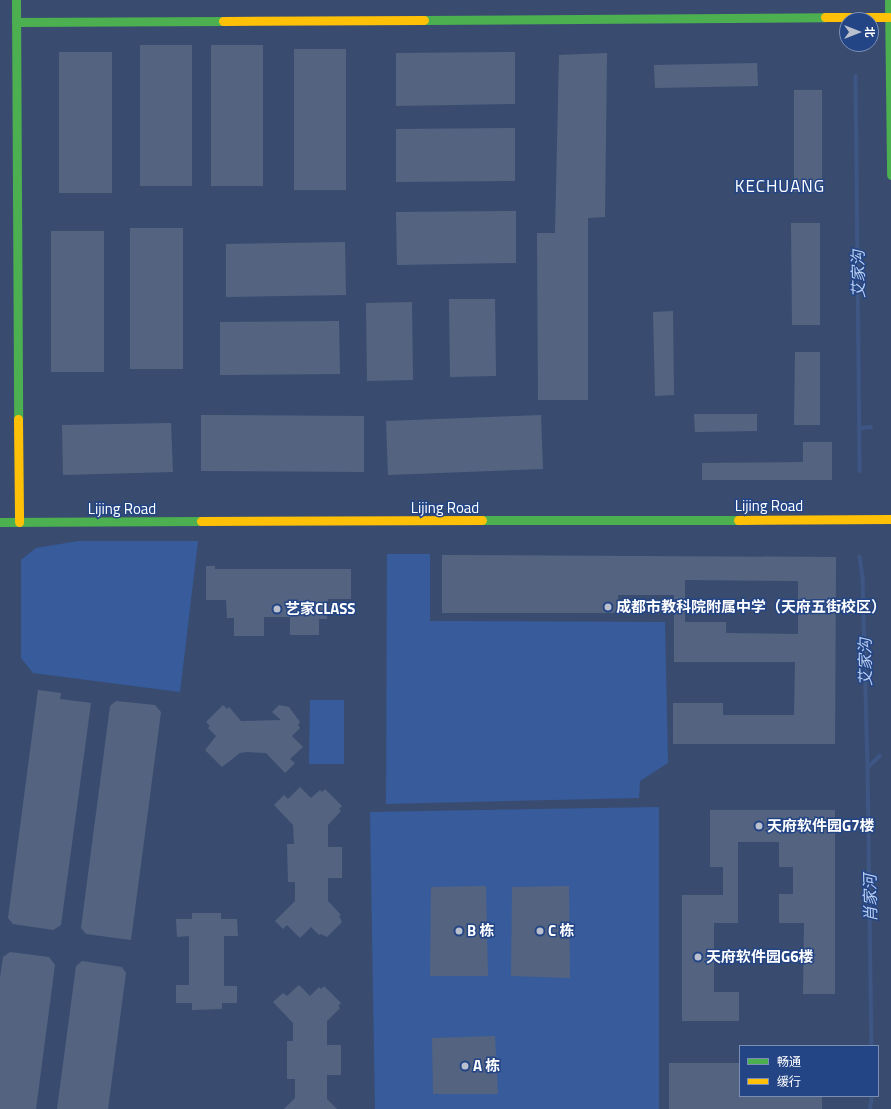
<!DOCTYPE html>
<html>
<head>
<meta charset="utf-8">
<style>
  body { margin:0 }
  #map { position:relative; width:891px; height:1109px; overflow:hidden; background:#394c70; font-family:"Titillium Web","Noto Sans SC",sans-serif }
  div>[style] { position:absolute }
  .green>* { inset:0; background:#375b9b }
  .stream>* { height:3.5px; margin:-1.75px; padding:0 1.75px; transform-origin:1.75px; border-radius:1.75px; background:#3e5684 }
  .building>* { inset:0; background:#546480 }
  .fast>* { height:9px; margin:-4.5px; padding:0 4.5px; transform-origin:4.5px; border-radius:4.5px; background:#4caf50 }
  .slow>* { height:9px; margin:-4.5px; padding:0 4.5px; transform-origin:4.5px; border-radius:4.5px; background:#ffc107 }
  .dots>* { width:11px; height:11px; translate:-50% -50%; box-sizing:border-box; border:2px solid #234586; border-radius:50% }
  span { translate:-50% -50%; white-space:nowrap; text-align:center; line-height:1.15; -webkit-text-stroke:3px #234586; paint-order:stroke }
  .street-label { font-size:15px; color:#fff }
  .poi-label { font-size:15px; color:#fff; font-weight:700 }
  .left { translate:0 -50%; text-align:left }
  .water-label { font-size:16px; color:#b8cdf0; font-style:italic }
  .quarter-label { font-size:17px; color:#fff; letter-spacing:1px }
  .legend { position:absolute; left:739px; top:1045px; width:140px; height:52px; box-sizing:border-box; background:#234586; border:1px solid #7b8fb6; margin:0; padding:5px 7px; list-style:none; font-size:12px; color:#fff }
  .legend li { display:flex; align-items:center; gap:8px; height:20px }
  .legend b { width:20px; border:1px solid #7b8fb6 }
  .north { position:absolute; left:839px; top:12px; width:40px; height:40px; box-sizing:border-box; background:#234586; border:1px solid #7b8fb6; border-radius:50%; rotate:90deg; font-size:11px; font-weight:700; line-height:16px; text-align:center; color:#fff }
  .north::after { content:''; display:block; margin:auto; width:14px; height:18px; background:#bac0cd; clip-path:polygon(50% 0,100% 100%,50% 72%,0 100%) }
</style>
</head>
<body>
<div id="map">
  <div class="green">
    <i style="clip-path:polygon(78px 541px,198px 541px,180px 692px,33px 673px,21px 658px,21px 560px,36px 548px)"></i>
    <i style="clip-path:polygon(387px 554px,430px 554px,430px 621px,665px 622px,668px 763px,640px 781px,639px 798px,386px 804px)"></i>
    <i style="clip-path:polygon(310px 700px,344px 700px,344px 764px,309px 764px)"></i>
    <i style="clip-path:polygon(659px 807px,659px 1109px,375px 1109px,370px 812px)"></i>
  </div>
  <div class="stream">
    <i style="left:856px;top:76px;width:395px;rotate:89.4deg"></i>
    <i style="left:860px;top:428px;width:11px;rotate:-5deg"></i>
    <i style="left:860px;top:557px;width:21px;rotate:82deg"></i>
    <i style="left:863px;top:578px;width:189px;rotate:88.5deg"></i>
    <i style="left:868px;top:767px;width:279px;rotate:89.2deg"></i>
    <i style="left:868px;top:767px;width:16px;rotate:-43deg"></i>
    <i style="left:870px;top:1109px;width:13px;rotate:-81deg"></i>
  </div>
  <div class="building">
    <i style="clip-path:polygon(140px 45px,192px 45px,192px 186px,140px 186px)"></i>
    <i style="clip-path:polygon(211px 45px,263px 45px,263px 186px,211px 186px)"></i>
    <i style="clip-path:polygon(294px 49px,346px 49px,346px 190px,294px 190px)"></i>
    <i style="clip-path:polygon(59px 52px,112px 52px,112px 193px,59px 193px)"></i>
    <i style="clip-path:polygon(515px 52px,515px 104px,396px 106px,396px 53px)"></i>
    <i style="clip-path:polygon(607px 53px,605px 217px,588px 218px,588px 400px,538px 400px,537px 233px,555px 233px,559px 55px)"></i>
    <i style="clip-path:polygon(757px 63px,758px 86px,655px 88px,654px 65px)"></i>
    <i style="clip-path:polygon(794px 90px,822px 90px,822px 192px,794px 192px)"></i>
    <i style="clip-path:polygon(515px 128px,515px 181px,396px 182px,396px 129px)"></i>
    <i style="clip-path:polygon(516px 211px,516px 263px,397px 265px,396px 212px)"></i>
    <i style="clip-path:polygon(791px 223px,820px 223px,820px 325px,792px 325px)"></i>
    <i style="clip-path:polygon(130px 228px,183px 228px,183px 369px,130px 369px)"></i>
    <i style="clip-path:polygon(51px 231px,104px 231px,104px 372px,51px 372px)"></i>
    <i style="clip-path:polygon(345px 242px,346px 295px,226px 297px,226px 244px)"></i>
    <i style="clip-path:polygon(449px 299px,495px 299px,496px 376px,450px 377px)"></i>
    <i style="clip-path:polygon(412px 302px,413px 380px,367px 381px,366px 303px)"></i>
    <i style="clip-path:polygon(673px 311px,674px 395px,655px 396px,653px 312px)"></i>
    <i style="clip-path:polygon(339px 321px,340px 374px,220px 375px,220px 322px)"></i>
    <i style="clip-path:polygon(795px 352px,820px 352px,820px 425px,794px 425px)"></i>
    <i style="clip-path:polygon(694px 414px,757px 414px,757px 431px,695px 432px)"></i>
    <i style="clip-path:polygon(201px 415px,364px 416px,364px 472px,201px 471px)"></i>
    <i style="clip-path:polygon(541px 415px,543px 469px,388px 475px,386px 421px)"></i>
    <i style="clip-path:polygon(171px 423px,173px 472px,63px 475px,62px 425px)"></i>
    <i style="clip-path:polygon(803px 442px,832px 442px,832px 480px,702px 480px,702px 463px,803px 462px)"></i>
    <i style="clip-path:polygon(evenodd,442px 555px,836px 557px,835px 744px,673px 744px,673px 703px,723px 703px,723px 715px,794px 715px,795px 662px,674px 662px,674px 595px,618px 595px,618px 613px,442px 613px,442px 555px,685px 580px,798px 581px,798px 634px,726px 633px,726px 622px,685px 622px,685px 580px)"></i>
    <i style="clip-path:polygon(206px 566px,215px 566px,215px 569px,351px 569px,351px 599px,328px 599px,327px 619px,319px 619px,319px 635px,290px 635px,290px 617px,264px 617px,264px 636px,234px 636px,234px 618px,227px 618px,226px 600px,206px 600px)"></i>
    <i style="clip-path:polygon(38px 690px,61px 693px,60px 699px,91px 703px,61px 925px,53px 930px,13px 924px,8px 918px)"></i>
    <i style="clip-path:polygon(116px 701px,155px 705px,161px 712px,131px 940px,86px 934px,81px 928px,110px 706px)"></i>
    <i style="clip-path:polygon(223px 705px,227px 709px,229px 707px,241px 721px,281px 720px,272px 712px,279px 705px,289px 707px,300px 722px,298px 725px,300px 728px,292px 736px,303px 747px,290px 759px,295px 763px,285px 773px,266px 753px,246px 752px,240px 753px,222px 767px,205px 750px,216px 736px,208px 728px,210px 726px,206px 722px)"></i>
    <i style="clip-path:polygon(300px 787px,311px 798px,320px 790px,322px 792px,325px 789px,342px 806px,339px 809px,341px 811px,328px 825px,328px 847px,342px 847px,342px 878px,328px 878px,328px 901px,341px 915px,339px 916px,342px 922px,327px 937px,321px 934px,319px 935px,311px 927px,300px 938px,287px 925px,283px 929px,275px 921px,295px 901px,295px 882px,288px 882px,287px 844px,294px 844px,293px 825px,274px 805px,284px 795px,288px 799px)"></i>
    <i style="clip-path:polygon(710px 810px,835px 810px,835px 994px,803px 994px,804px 923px,779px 923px,779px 894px,793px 894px,793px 867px,779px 867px,779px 842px,738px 842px,738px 923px,714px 923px,714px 992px,739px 992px,739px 1021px,682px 1021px,682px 895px,723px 895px,723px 867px,710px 867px)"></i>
    <i style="clip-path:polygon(486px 886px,488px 976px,430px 976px,431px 887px)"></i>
    <i style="clip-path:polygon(569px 886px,570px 978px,511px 976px,512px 887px)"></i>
    <i style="clip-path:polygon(192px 913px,221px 913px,221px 919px,237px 919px,238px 936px,224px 936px,224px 986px,237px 986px,237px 1003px,222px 1003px,222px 1009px,192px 1010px,192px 1003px,176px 1003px,176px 985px,189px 985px,189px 936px,177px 937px,176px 919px,192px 919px)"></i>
    <i style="clip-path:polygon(10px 952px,49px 957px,55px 965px,36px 1109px,0 1109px,0 978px,3px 957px)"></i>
    <i style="clip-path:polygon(82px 961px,122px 967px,126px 973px,108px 1109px,57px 1109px,76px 966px)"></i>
    <i style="clip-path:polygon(299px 985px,310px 996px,319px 987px,321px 989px,324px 986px,341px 1003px,338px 1006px,340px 1008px,327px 1021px,327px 1045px,341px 1045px,341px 1075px,327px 1075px,327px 1099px,337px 1109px,284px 1109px,295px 1098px,295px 1079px,287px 1079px,287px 1041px,293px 1041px,293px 1023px,273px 1002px,283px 993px,287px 996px)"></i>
    <i style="clip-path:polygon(495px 1036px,498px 1094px,433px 1094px,432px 1038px)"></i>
    <i style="clip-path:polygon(669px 1063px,740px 1063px,740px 1096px,822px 1096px,822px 1109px,669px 1109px)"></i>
  </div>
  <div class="fast">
    <i style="left:16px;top:0;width:419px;rotate:89.7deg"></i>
    <i style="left:889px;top:0;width:175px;rotate:89.3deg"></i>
    <i style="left:424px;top:20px;width:401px;rotate:-0.4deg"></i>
    <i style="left:16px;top:22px;width:207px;rotate:-0.3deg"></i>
    <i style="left:482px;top:520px;width:256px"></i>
    <i style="left:0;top:522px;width:201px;rotate:-0.3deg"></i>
  </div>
  <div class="slow">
    <i style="left:825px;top:17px;width:64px"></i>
    <i style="left:223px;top:21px;width:201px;rotate:-0.3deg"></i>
    <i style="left:18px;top:419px;width:103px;rotate:89.4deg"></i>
    <i style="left:738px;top:520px;width:153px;rotate:-0.4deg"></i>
    <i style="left:201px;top:521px;width:281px;rotate:-0.2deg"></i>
  </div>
  <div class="dots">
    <i style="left:608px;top:607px;background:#bac0cd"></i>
    <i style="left:277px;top:609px;background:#bac0cd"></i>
    <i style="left:759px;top:826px;background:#bac0cd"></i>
    <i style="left:459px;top:931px;background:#bac0cd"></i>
    <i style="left:540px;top:931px;background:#bac0cd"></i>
    <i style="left:698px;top:957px;background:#bac0cd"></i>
    <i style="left:465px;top:1066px;background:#bac0cd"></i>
  </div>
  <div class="street-label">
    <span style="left:769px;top:506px">Lijing Road</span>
    <span style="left:445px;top:508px">Lijing Road</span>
    <span style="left:122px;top:509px">Lijing Road</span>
  </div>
  <div class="poi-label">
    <span class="left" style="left:616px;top:607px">成都市教科院附属中学（天府五街校区）</span>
    <span class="left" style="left:285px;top:609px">艺家CLASS</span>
    <span class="left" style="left:767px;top:826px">天府软件园G7楼</span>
    <span class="left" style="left:467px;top:931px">B 栋</span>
    <span class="left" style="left:548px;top:931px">C 栋</span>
    <span class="left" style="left:706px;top:957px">天府软件园G6楼</span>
    <span class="left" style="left:473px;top:1066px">A 栋</span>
  </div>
  <div class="water-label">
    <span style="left:858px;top:274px;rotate:-91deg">艾家沟</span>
    <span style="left:865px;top:662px;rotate:-91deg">艾家沟</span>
    <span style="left:870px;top:898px;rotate:-91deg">肖家河</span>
  </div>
  <div class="quarter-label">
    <span style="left:780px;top:187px">KECHUANG</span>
  </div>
  <ul class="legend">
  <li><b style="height:5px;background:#4caf50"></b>畅通</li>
  <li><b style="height:5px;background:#ffc107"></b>缓行</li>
  </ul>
  <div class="north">北</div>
</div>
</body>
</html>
